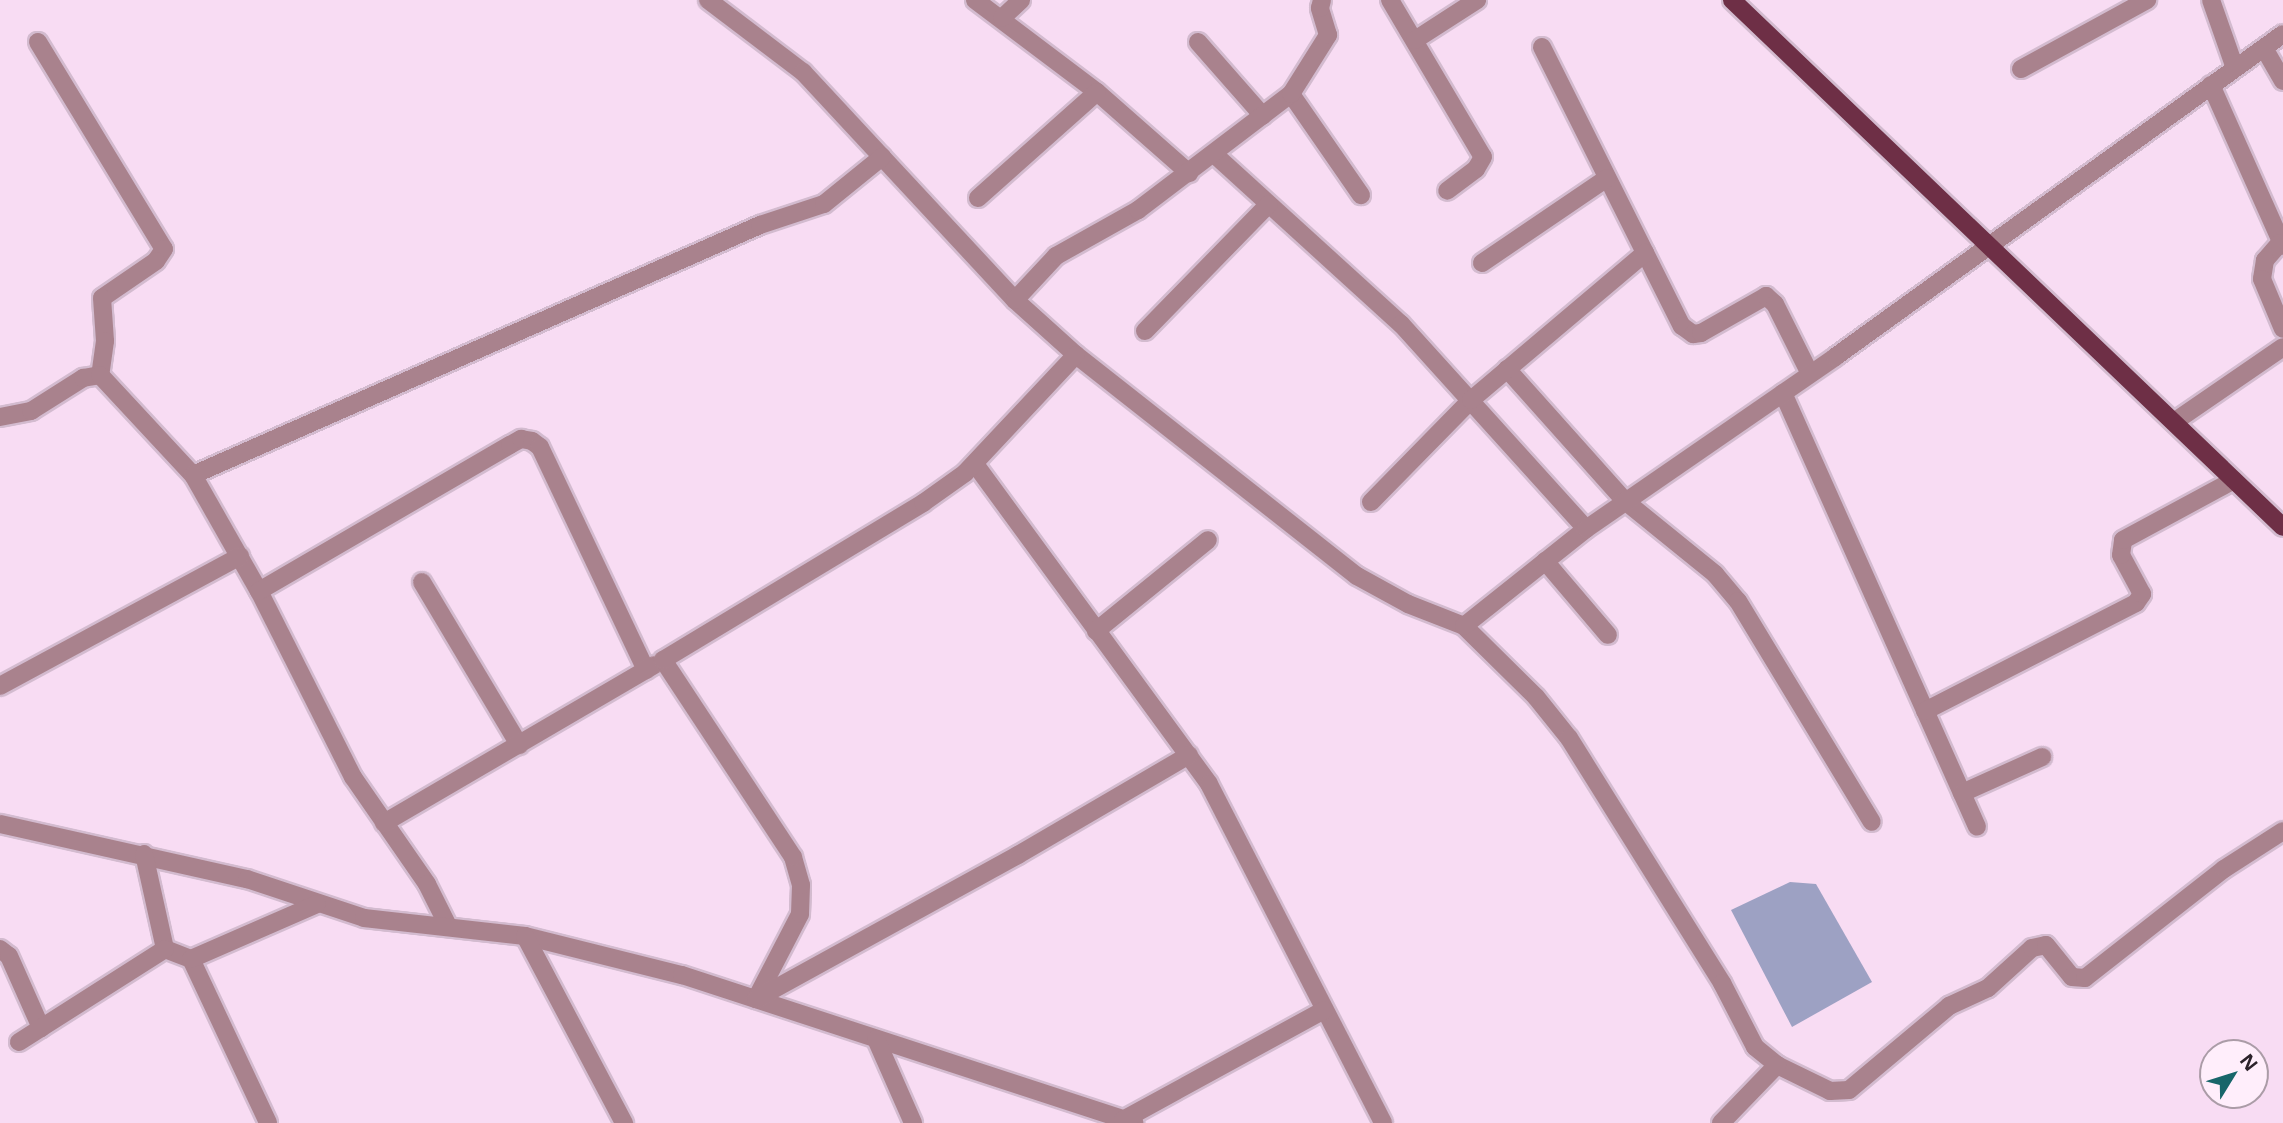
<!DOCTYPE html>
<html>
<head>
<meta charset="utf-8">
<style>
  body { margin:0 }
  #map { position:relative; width:2283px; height:1123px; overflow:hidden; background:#f8dcf3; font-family:"Open Sans",sans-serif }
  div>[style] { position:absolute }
  .water>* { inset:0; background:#9da1c3 }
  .roads { filter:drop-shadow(2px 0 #d3bbcf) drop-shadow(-2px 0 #d3bbcf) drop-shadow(0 2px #d3bbcf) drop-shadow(0 -2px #d3bbcf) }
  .minor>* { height:18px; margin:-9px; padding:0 9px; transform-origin:9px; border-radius:9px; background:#a9828d }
  .major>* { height:18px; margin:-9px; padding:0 9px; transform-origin:9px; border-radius:9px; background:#6e2f46 }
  span { translate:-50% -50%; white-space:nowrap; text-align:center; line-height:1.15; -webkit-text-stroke:6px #ffeefb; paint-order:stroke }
  .north { position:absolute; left:2199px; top:1039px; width:70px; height:70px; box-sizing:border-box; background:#ffeefb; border:2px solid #ab9ca7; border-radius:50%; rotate:52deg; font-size:19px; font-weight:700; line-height:28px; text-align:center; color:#2c222a }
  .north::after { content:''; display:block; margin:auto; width:24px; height:32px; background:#18666a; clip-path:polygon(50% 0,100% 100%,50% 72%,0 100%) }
</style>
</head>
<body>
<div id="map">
  <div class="water">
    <i style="clip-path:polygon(1790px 882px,1816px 884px,1872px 982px,1792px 1027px,1731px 910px)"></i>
  </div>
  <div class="roads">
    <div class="minor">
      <i style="left:708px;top:0;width:119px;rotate:37.2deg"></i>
      <i style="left:803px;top:72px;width:311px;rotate:47.1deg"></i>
      <i style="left:1015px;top:300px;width:82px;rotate:42deg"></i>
      <i style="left:1076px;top:355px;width:357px;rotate:38.2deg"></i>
      <i style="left:1357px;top:576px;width:58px;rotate:28.8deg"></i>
      <i style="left:1408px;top:604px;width:60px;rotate:21.4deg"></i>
      <i style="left:1464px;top:626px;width:101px;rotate:44.6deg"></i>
      <i style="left:1536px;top:697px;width:53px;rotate:51.2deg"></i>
      <i style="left:1569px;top:738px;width:289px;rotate:58deg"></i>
      <i style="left:1722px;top:983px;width:72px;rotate:62.7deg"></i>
      <i style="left:1755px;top:1047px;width:28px;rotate:39deg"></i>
      <i style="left:1777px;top:1065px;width:59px;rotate:26.1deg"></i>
      <i style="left:1830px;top:1091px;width:19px;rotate:-3deg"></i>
      <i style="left:1849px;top:1090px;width:131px;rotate:-40deg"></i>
      <i style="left:1949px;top:1006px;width:43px;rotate:-24.8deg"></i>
      <i style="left:1988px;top:988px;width:59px;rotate:-42.3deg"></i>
      <i style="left:2032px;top:948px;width:14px;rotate:-12deg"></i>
      <i style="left:2046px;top:945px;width:41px;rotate:50.9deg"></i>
      <i style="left:2072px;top:977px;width:13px;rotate:4deg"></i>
      <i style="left:2085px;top:978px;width:177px;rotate:-38.1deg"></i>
      <i style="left:2224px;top:869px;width:70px;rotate:-32.8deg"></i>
      <i style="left:975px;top:0;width:153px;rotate:37deg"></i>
      <i style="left:1097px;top:92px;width:123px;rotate:41.4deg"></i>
      <i style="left:1390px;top:0;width:182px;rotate:59.4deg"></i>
      <i style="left:1483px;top:157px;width:14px;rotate:120deg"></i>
      <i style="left:1476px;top:169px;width:36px;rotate:143deg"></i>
      <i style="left:2211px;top:0;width:72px;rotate:70.6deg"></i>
      <i style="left:1002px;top:18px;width:26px;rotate:-43deg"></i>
      <i style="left:1415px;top:40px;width:74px;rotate:-32.8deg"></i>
      <i style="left:38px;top:42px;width:242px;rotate:58.7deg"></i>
      <i style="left:164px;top:249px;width:14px;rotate:124deg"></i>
      <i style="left:156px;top:261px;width:65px;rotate:145.6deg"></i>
      <i style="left:102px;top:298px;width:43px;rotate:86deg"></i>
      <i style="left:105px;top:341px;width:34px;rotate:98deg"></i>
      <i style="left:1198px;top:42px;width:98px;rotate:48.7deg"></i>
      <i style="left:1542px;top:47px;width:312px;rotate:63.4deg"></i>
      <i style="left:1682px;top:326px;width:14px;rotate:36deg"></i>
      <i style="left:1693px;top:334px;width:8px;rotate:-7deg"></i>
      <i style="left:1701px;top:333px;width:75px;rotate:-29.6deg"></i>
      <i style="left:1766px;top:296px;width:12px;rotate:42deg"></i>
      <i style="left:1775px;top:304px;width:78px;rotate:63.4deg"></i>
      <i style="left:2264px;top:48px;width:38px;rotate:60deg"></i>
      <i style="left:2021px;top:69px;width:144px;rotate:-28.7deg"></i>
      <i style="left:2211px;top:85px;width:176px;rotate:65.9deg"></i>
      <i style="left:1291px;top:94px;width:123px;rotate:55.3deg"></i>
      <i style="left:1215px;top:155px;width:251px;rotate:42.3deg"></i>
      <i style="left:1401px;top:324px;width:276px;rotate:47.9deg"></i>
      <i style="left:978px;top:198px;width:159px;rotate:-41.7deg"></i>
      <i style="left:2280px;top:243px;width:23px;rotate:131deg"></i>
      <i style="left:2265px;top:260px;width:19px;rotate:99deg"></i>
      <i style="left:2262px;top:279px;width:54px;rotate:67.2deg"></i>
      <i style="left:1482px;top:263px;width:151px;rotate:-34.2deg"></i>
      <i style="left:1015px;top:300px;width:60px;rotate:-47deg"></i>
      <i style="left:1056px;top:256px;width:94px;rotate:-29.3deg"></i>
      <i style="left:1138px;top:210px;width:192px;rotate:-37.2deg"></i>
      <i style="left:1291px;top:94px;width:70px;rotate:-57.9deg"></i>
      <i style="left:1328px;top:35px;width:28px;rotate:-107deg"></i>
      <i style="left:1320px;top:8px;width:8px;rotate:-76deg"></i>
      <i style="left:1145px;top:331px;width:177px;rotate:-45.7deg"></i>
      <i style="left:1507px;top:369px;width:177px;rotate:48.2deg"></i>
      <i style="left:1625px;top:501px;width:116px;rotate:39deg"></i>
      <i style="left:1715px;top:574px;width:35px;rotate:50deg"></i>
      <i style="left:1738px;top:601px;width:258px;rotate:58.8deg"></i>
      <i style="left:1783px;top:393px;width:475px;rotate:65.9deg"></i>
      <i style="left:0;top:417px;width:32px;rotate:-11deg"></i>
      <i style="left:31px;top:411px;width:62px;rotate:-32.4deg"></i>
      <i style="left:83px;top:378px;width:17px;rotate:-10deg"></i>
      <i style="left:100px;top:375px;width:137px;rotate:47.1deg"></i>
      <i style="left:193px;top:475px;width:620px;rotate:-23.79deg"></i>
      <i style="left:760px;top:225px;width:67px;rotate:-18.2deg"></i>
      <i style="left:824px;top:204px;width:75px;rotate:-39deg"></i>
      <i style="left:2174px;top:422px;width:132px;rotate:-34.5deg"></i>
      <i style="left:975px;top:464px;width:396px;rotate:53.8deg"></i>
      <i style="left:1209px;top:784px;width:381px;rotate:62.8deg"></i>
      <i style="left:193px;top:475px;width:133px;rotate:60.4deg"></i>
      <i style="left:259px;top:591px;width:208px;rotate:63.2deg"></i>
      <i style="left:353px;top:777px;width:130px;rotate:55.3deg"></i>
      <i style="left:427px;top:884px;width:47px;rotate:63.4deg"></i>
      <i style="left:1371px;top:502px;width:143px;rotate:-45.6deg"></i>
      <i style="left:1471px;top:400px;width:228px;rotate:-40.2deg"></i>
      <i style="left:1545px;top:561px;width:97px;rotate:49.6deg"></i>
      <i style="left:422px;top:582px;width:190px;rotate:59.2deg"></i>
      <i style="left:259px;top:591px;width:290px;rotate:-30.2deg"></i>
      <i style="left:510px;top:445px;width:13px;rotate:-29deg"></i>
      <i style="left:521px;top:439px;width:11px;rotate:10deg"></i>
      <i style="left:532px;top:441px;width:10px;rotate:37deg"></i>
      <i style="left:540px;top:447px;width:247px;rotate:64.6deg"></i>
      <i style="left:1464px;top:626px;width:156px;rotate:-38.5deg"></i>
      <i style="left:1586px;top:529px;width:303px;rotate:-34.6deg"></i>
      <i style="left:1835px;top:357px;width:552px;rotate:-35.79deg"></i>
      <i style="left:1096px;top:631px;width:144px;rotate:-39.1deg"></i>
      <i style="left:0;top:686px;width:273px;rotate:-28.4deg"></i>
      <i style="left:1925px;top:711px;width:237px;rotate:-27.1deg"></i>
      <i style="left:2136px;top:603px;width:11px;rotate:-56deg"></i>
      <i style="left:2142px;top:594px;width:44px;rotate:-118.3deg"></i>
      <i style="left:2121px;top:555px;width:15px;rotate:-82deg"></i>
      <i style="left:2123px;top:540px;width:126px;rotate:-28.4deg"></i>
      <i style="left:1962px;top:793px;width:88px;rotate:-24.2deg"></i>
      <i style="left:384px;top:823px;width:313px;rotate:-30.3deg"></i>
      <i style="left:0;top:824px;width:253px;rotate:12.6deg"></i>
      <i style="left:247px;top:879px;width:123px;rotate:18.4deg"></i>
      <i style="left:364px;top:918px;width:162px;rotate:6.4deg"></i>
      <i style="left:525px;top:936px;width:162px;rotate:14deg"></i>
      <i style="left:682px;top:975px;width:476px;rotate:18.1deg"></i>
      <i style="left:144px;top:854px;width:97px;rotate:77.5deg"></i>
      <i style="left:165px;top:949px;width:28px;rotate:21deg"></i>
      <i style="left:191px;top:959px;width:181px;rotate:64.8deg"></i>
      <i style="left:525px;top:936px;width:212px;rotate:62.1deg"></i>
      <i style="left:0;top:949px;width:11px;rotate:38deg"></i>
      <i style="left:9px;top:956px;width:79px;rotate:66deg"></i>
      <i style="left:191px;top:959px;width:137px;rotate:-23.6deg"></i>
      <i style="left:756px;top:999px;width:96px;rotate:-62.6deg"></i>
      <i style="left:800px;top:914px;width:29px;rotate:-88deg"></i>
      <i style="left:801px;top:885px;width:29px;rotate:-106deg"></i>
      <i style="left:793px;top:857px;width:236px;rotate:-123.4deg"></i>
      <i style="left:663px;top:660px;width:304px;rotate:-31.1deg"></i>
      <i style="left:923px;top:503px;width:52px;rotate:-35.5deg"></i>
      <i style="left:965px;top:473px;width:162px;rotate:-46.8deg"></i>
      <i style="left:756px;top:999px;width:299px;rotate:-28.8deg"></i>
      <i style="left:1018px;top:855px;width:198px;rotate:-30.3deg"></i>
      <i style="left:876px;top:1039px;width:92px;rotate:66.2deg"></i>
      <i style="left:19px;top:1042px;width:173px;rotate:-32.5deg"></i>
      <i style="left:1123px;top:1120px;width:229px;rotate:-28.7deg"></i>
      <i style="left:1721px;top:1123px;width:81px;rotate:-46deg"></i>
    </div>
    <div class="major">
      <i style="left:1732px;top:0;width:762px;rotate:43.72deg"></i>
    </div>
  </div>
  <div class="north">N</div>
</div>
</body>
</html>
